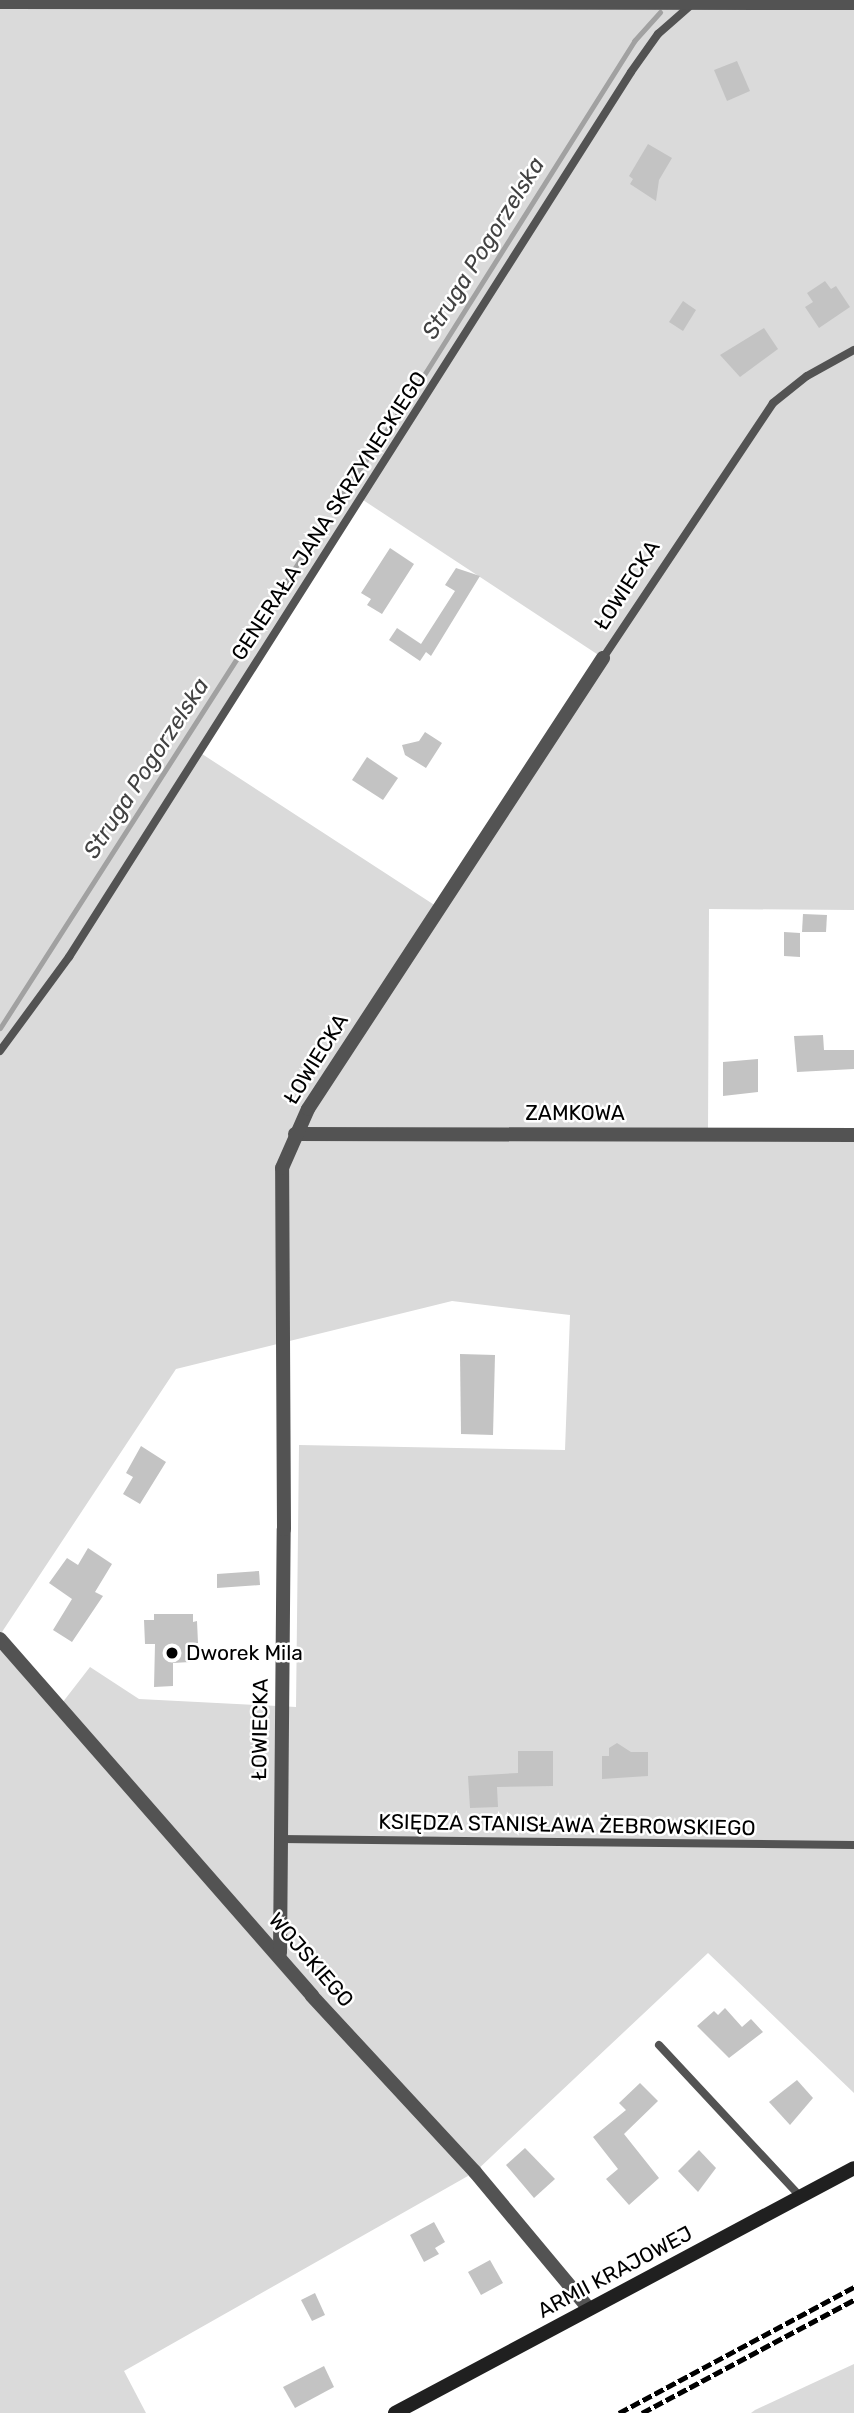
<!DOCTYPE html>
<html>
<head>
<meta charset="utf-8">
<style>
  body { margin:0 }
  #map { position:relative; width:854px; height:2413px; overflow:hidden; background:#fff; font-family:Rubik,sans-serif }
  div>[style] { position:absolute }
  .green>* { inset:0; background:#dadada }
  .stream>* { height:5px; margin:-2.5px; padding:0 2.5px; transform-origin:2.5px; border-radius:2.5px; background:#a1a1a1 }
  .building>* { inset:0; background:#c3c3c3 }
  .service>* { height:8px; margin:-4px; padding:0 4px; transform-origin:4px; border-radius:4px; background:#535353 }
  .minor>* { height:14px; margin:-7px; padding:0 7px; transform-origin:7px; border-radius:7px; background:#535353 }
  .secondary>* { height:14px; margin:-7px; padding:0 7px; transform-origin:7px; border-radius:7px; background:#202020 }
  .rail>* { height:5px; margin-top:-2.5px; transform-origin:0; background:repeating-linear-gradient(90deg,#000 0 10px,transparent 0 13.5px) }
  .dots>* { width:19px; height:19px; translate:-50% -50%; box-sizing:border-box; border:4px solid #fff; border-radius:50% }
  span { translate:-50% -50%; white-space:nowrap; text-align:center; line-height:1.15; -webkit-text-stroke:5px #fff; paint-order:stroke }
  .street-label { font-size:21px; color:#000 }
  .poi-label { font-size:21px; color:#000 }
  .left { translate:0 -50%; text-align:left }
  .water-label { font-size:23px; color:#424242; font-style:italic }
</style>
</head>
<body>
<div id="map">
  <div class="green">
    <i style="clip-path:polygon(evenodd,0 0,854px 0,854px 910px,709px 909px,708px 1134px,854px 1135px,854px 2093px,708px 1953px,475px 2172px,124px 2371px,146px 2413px,0 2413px,0 1639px,59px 1707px,90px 1667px,139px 1699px,296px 1707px,299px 1445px,565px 1450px,570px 1315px,452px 1301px,176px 1369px,0 1635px,0 0,360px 498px,603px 658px,439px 908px,199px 752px,360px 498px)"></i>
    <i style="clip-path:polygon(854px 2364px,854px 2413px,751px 2413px,755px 2410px)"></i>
  </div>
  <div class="stream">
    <i style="left:336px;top:503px;width:142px;rotate:-55.3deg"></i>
    <i style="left:417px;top:386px;width:408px;rotate:-57.8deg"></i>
    <i style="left:634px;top:41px;width:39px;rotate:-48deg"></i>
    <i style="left:0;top:1028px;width:595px;rotate:-57.35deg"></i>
  </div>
  <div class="building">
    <i style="clip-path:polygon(737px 61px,750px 91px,727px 101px,714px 70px)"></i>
    <i style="clip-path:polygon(648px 144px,672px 158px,659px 180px,656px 201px,630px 184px,633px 179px,629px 176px)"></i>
    <i style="clip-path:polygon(825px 281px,831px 289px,836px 286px,850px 307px,819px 328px,805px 307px,813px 302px,807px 293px)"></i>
    <i style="clip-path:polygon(683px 301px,696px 310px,683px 331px,669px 322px)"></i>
    <i style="clip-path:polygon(764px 328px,778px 349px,740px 377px,720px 355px)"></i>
    <i style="clip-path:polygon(390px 548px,414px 564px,382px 614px,367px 605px,371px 599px,361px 593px)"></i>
    <i style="clip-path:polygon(456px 568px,480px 576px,431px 656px,426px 652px,420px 661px,389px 640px,397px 628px,421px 644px,455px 591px,445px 585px)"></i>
    <i style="clip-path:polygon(425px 732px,442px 743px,426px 768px,405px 755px,402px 745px,419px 741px)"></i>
    <i style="clip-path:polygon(367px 757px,398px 778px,383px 800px,352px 780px)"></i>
    <i style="clip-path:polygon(803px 914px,827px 915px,826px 932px,802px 932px)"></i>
    <i style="clip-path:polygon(784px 932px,800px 933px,800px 957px,784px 956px)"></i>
    <i style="clip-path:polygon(823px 1035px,824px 1050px,854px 1050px,854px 1069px,797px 1072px,794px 1036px)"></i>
    <i style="clip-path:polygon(758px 1059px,758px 1092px,723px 1096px,723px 1062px)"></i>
    <i style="clip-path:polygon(460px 1354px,495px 1355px,493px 1435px,461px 1434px)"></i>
    <i style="clip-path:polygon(141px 1446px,166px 1462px,140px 1504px,123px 1494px,133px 1477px,126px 1473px)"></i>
    <i style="clip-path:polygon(88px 1548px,112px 1564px,95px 1592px,103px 1596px,72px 1642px,53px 1630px,72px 1599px,49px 1583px,67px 1558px,78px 1565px)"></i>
    <i style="clip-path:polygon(259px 1571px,260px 1585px,217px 1588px,217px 1574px)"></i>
    <i style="clip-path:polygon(154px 1614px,193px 1614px,193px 1622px,197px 1621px,198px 1643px,189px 1643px,190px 1662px,173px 1663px,173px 1686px,154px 1687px,155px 1644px,145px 1644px,144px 1620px,154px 1620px)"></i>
    <i style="clip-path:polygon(617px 1743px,631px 1752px,648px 1752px,648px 1776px,602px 1779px,602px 1756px,609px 1756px,609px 1748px)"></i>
    <i style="clip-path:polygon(518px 1751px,553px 1751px,553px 1786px,497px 1787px,498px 1807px,470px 1808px,468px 1776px,518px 1773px)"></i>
    <i style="clip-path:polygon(725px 2008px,742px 2027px,751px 2019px,763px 2032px,729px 2058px,697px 2026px,714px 2011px,718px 2015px)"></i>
    <i style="clip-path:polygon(797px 2080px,813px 2098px,790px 2125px,769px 2102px)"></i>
    <i style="clip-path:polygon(640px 2083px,658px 2101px,624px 2134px,659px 2178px,629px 2205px,606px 2179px,618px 2169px,593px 2137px,626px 2110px,619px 2103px)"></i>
    <i style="clip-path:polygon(525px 2148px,555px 2179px,534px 2198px,506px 2165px)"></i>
    <i style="clip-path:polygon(699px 2150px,716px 2168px,698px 2192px,678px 2171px)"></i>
    <i style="clip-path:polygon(434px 2222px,445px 2242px,435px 2248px,439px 2254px,424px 2262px,410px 2235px)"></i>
    <i style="clip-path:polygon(490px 2260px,503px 2283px,481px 2295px,468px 2272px)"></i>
    <i style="clip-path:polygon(315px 2293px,325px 2315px,312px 2321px,301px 2300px)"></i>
    <i style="clip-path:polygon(324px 2366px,334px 2387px,295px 2408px,283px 2387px)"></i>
  </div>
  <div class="service">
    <i style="left:603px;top:658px;width:306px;rotate:-56.3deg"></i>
    <i style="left:773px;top:403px;width:43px;rotate:-38.5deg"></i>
    <i style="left:807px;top:376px;width:54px;rotate:-29deg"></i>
    <i style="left:0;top:1051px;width:117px;rotate:-53.7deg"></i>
    <i style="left:69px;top:957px;width:1048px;rotate:-57.58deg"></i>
    <i style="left:631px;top:72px;width:47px;rotate:-54.6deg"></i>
    <i style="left:658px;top:34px;width:44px;rotate:-41.3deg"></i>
    <i style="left:280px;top:1839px;width:574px;rotate:0.6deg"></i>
    <i style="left:659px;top:2045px;width:207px;rotate:47deg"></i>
  </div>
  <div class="minor">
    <i style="left:0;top:2px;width:854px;rotate:0.07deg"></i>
    <i style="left:295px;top:1134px;width:559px;rotate:0.1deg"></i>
    <i style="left:0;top:1639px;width:474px;rotate:48.8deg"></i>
    <i style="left:312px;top:1996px;width:240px;rotate:47.2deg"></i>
    <i style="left:475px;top:2172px;width:178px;rotate:50.2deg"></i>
    <i style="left:280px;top:1953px;width:424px;rotate:-89.5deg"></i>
    <i style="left:284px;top:1529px;width:361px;rotate:-90.3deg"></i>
    <i style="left:282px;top:1168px;width:64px;rotate:-66.2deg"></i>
    <i style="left:308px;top:1109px;width:539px;rotate:-56.81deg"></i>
  </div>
  <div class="secondary">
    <i style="left:395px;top:2413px;width:520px;rotate:-28.09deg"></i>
  </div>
  <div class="rail">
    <i style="left:619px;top:2413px;width:267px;rotate:-28.2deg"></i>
    <i style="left:642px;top:2413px;width:240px;rotate:-28.1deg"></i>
  </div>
  <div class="dots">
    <i style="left:172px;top:1653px;background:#000"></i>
  </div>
  <div class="street-label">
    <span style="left:329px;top:516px;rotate:-57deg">GENERAŁA JANA SKRZYNECKIEGO</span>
    <span style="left:627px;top:585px;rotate:-57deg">ŁOWIECKA</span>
    <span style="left:316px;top:1059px;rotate:-58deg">ŁOWIECKA</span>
    <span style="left:575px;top:1113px">ZAMKOWA</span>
    <span style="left:260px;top:1729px;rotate:-89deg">ŁOWIECKA</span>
    <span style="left:567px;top:1825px;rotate:1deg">KSIĘDZA STANISŁAWA ŻEBROWSKIEGO</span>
    <span style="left:311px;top:1960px;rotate:49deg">WOJSKIEGO</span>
    <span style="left:615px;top:2272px;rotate:-28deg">ARMII KRAJOWEJ</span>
  </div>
  <div class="poi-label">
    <span class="left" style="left:186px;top:1653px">Dworek Mila</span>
  </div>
  <div class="water-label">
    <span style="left:483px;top:248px;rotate:-58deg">Struga Pogorzelska</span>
    <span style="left:146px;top:768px;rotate:-57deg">Struga Pogorzelska</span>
  </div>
</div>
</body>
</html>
